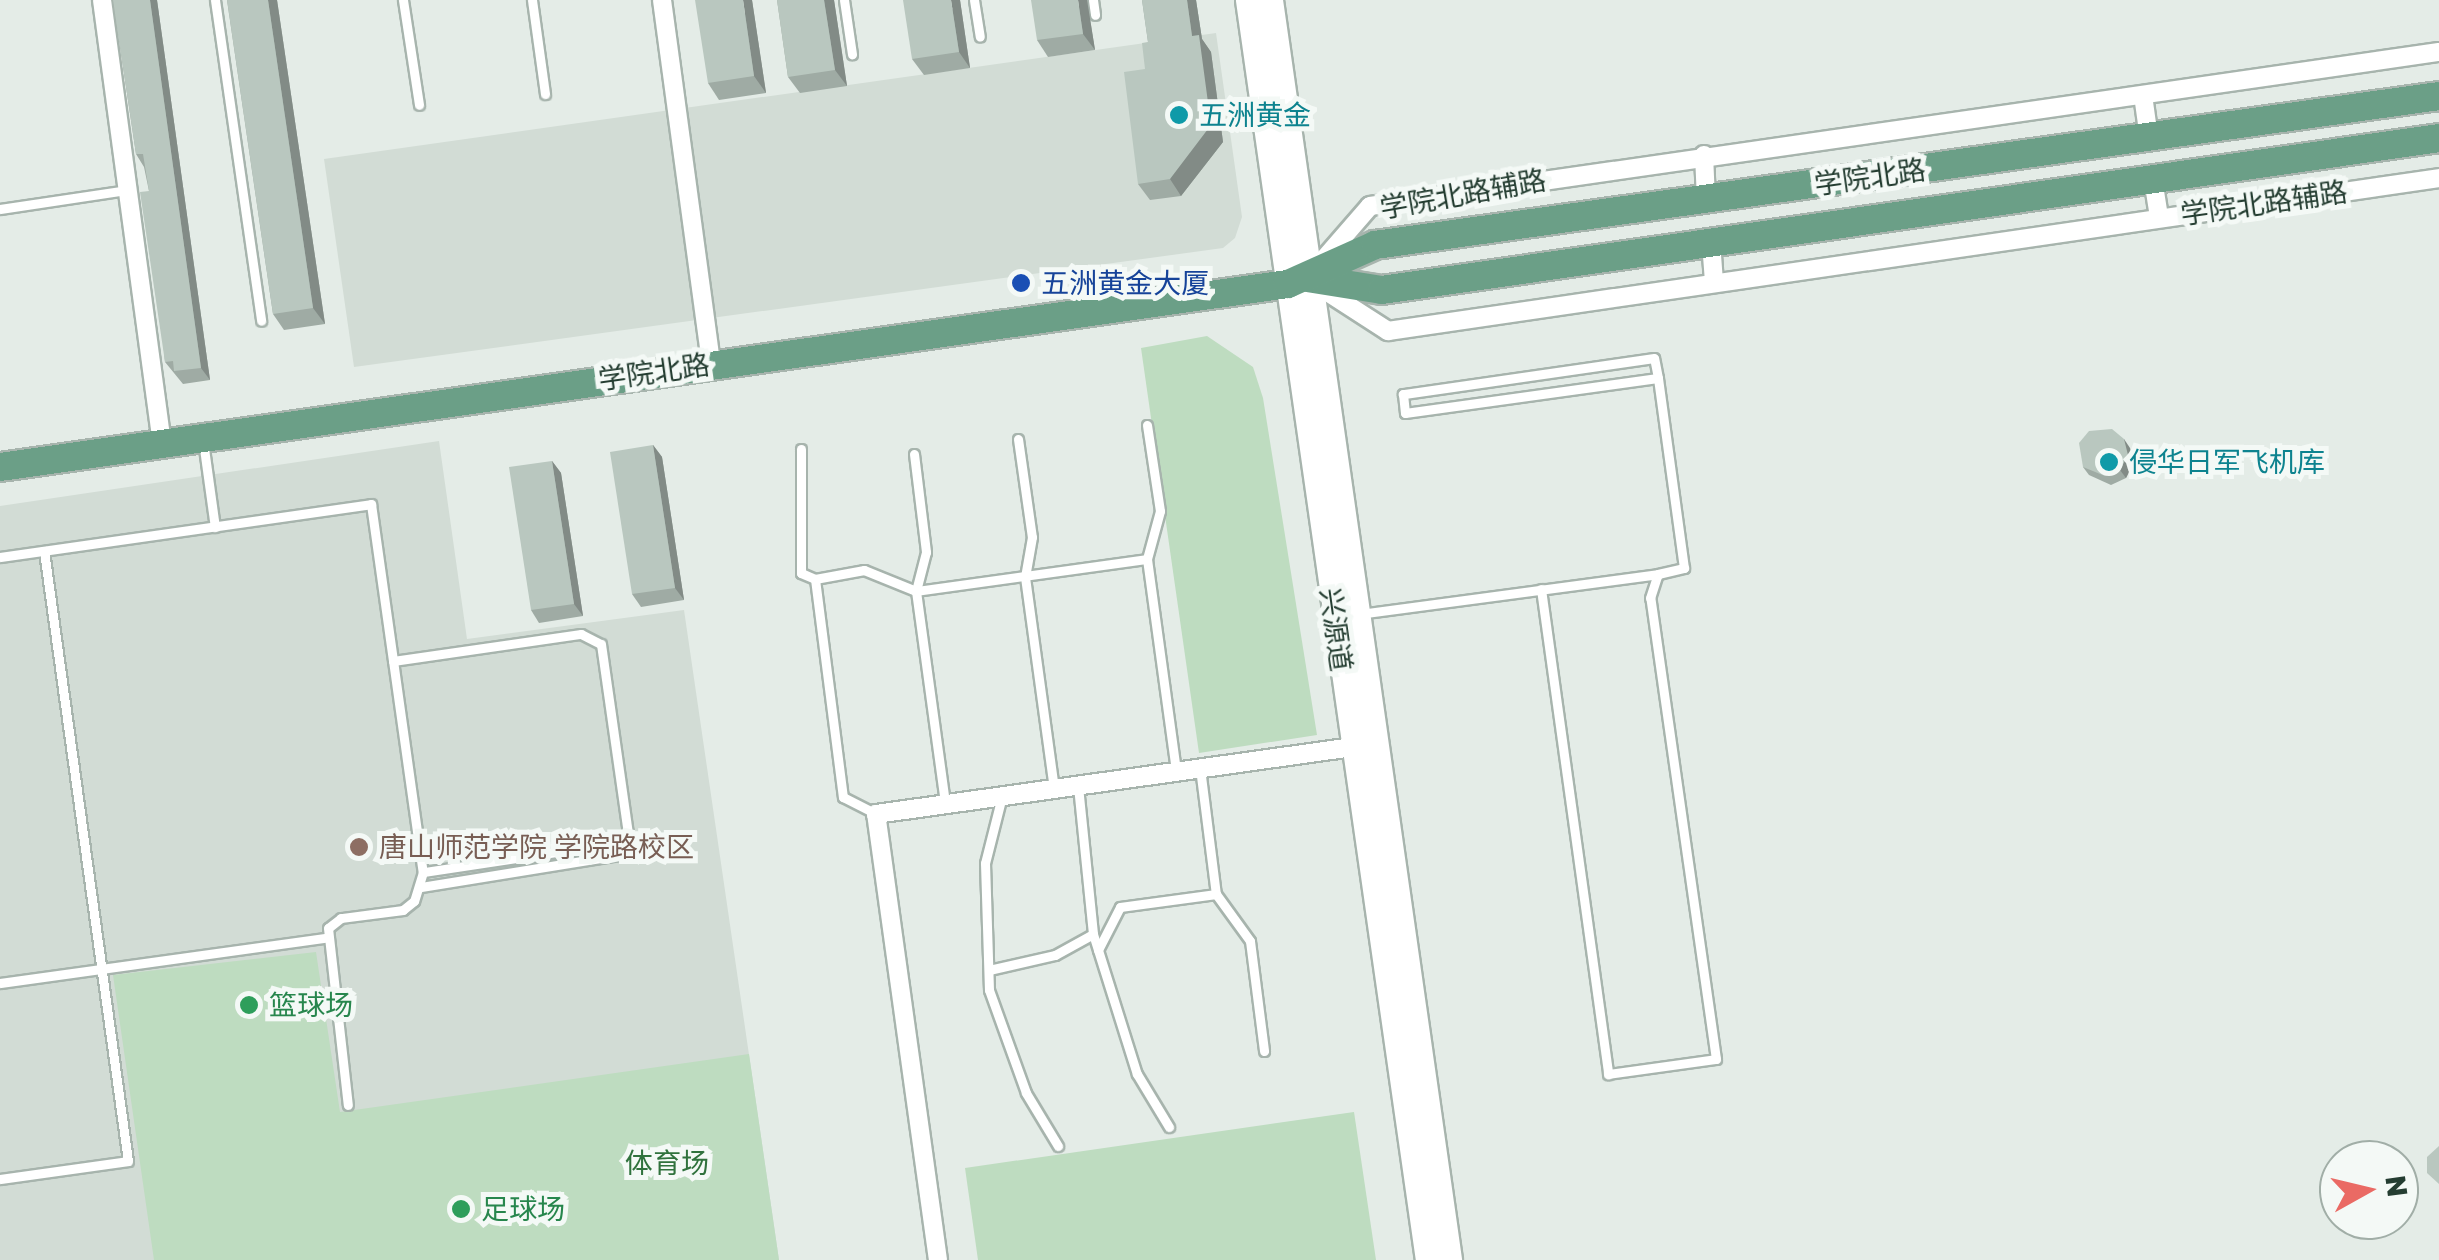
<!DOCTYPE html>
<html>
<head>
<meta charset="utf-8">
<style>
  body { margin:0 }
  #map { position:relative; width:2439px; height:1260px; overflow:hidden; background:#e4ece7; font-family:"Golos Text","Noto Sans SC",sans-serif }
  div>[style] { position:absolute }
  .built>* { inset:0; background:#d2dcd5 }
  .green>* { inset:0; background:#bedcc0 }
  .roads { filter:drop-shadow(2px 0 #a7b4ad) drop-shadow(-2px 0 #a7b4ad) drop-shadow(0 2px #a7b4ad) drop-shadow(0 -2px #a7b4ad) }
  .service>* { height:9px; margin:-4.5px; padding:0 4.5px; transform-origin:4.5px; border-radius:4.5px; background:#fff }
  .minor>* { height:18px; margin:-9px; padding:0 9px; transform-origin:9px; border-radius:9px; background:#fff }
  .secondary>* { height:25px; margin:-12.5px; padding:0 12.5px; transform-origin:12.5px; border-radius:12.5px; background:#fff }
  .primary>* { height:28px; margin:-14px; padding:0 14px; transform-origin:14px; border-radius:14px; background:#6b9f87 }
  .wall>* { inset:0; background:#9faba4 }
  .shaded-wall>* { inset:0; background:#828b86 }
  .building>* { inset:0; background:#b9c7bf }
  .dots>* { width:28px; height:28px; translate:-50% -50%; box-sizing:border-box; border:5px solid #f4f9f6; border-radius:50% }
  span { translate:-50% -50%; white-space:nowrap; text-align:center; line-height:1.15; -webkit-text-stroke:10px #f4f9f6; paint-order:stroke }
  .culture-label { font-size:28px; color:#0d838f }
  .left { translate:0 -50%; text-align:left }
  .street-label { font-size:28px; color:#243d31 }
  .transit-label { font-size:28px; color:#164399 }
  .education-label { font-size:28px; color:#785e54 }
  .leisure-label { font-size:28px; color:#27864d }
  .park-label { font-size:28px; color:#30723d }
  .north { position:absolute; left:2319px; top:1140px; width:100px; height:100px; box-sizing:border-box; background:#f4f9f6; border:2px solid #a1aea7; border-radius:50%; rotate:82deg; font-size:28px; font-weight:700; line-height:40px; text-align:center; color:#243d31 }
  .north::after { content:''; display:block; margin:auto; width:35px; height:45px; background:#ea6a64; clip-path:polygon(50% 0,100% 100%,50% 72%,0 100%) }
</style>
</head>
<body>
<div id="map">
  <div class="built">
    <i style="clip-path:polygon(1216px 33px,1242px 217px,1235px 238px,1223px 248px,354px 367px,324px 159px)"></i>
    <i style="clip-path:polygon(439px 441px,467px 639px,684px 610px,779px 1260px,0 1260px,0 506px)"></i>
  </div>
  <div class="green">
    <i style="clip-path:polygon(1207px 336px,1253px 367px,1263px 398px,1317px 735px,1199px 753px,1141px 348px)"></i>
    <i style="clip-path:polygon(316px 952px,340px 1112px,749px 1054px,779px 1260px,154px 1260px,113px 975px)"></i>
    <i style="clip-path:polygon(1354px 1112px,1376px 1260px,978px 1260px,965px 1168px)"></i>
  </div>
  <div class="roads">
    <div class="service">
      <i style="left:215px;top:0;width:324px;rotate:81.8deg"></i>
      <i style="left:403px;top:0;width:106px;rotate:81.3deg"></i>
      <i style="left:532px;top:0;width:95px;rotate:82.1deg"></i>
      <i style="left:844px;top:0;width:55px;rotate:81.6deg"></i>
      <i style="left:974px;top:0;width:37px;rotate:81deg"></i>
      <i style="left:1093px;top:0;width:15px;rotate:82deg"></i>
      <i style="left:0;top:209px;width:128px;rotate:-8.5deg"></i>
      <i style="left:1147px;top:425px;width:87px;rotate:81.4deg"></i>
      <i style="left:1160px;top:511px;width:50px;rotate:105.2deg"></i>
      <i style="left:1147px;top:559px;width:215px;rotate:82.2deg"></i>
      <i style="left:1018px;top:439px;width:99px;rotate:81.9deg"></i>
      <i style="left:1032px;top:537px;width:41px;rotate:99.9deg"></i>
      <i style="left:1025px;top:577px;width:214px;rotate:82.2deg"></i>
      <i style="left:203px;top:441px;width:87px;rotate:82.1deg"></i>
      <i style="left:801px;top:449px;width:124px;rotate:90deg"></i>
      <i style="left:801px;top:573px;width:15px;rotate:23deg"></i>
      <i style="left:815px;top:579px;width:50px;rotate:-10.4deg"></i>
      <i style="left:864px;top:570px;width:56px;rotate:22deg"></i>
      <i style="left:916px;top:591px;width:233px;rotate:-7.9deg"></i>
      <i style="left:914px;top:454px;width:99px;rotate:83deg"></i>
      <i style="left:926px;top:552px;width:40px;rotate:104.4deg"></i>
      <i style="left:916px;top:591px;width:215px;rotate:82.2deg"></i>
      <i style="left:0;top:557px;width:375px;rotate:-8.1deg"></i>
      <i style="left:371px;top:504px;width:372px;rotate:82deg"></i>
      <i style="left:423px;top:872px;width:30px;rotate:107deg"></i>
      <i style="left:414px;top:901px;width:14px;rotate:141deg"></i>
      <i style="left:403px;top:910px;width:63px;rotate:172.6deg"></i>
      <i style="left:341px;top:918px;width:16px;rotate:142deg"></i>
      <i style="left:328px;top:928px;width:178px;rotate:83.6deg"></i>
      <i style="left:815px;top:579px;width:220px;rotate:82.7deg"></i>
      <i style="left:843px;top:797px;width:37px;rotate:27deg"></i>
      <i style="left:1541px;top:589px;width:490px;rotate:82.1deg"></i>
      <i style="left:1608px;top:1074px;width:109px;rotate:-7.9deg"></i>
      <i style="left:1716px;top:1059px;width:466px;rotate:-98.1deg"></i>
      <i style="left:1650px;top:598px;width:25px;rotate:-72deg"></i>
      <i style="left:1658px;top:574px;width:27px;rotate:-13deg"></i>
      <i style="left:1684px;top:568px;width:192px;rotate:-97.8deg"></i>
      <i style="left:1658px;top:378px;width:20px;rotate:-101deg"></i>
      <i style="left:1654px;top:358px;width:254px;rotate:171.8deg"></i>
      <i style="left:1403px;top:394px;width:19px;rotate:84deg"></i>
      <i style="left:1405px;top:413px;width:255px;rotate:-7.9deg"></i>
      <i style="left:1359px;top:614px;width:302px;rotate:-7.6deg"></i>
      <i style="left:393px;top:661px;width:190px;rotate:-8.2deg"></i>
      <i style="left:581px;top:634px;width:22px;rotate:27deg"></i>
      <i style="left:601px;top:644px;width:199px;rotate:81.9deg"></i>
      <i style="left:629px;top:841px;width:208px;rotate:171.4deg"></i>
      <i style="left:1200px;top:768px;width:127px;rotate:82.8deg"></i>
      <i style="left:1216px;top:894px;width:58px;rotate:54.1deg"></i>
      <i style="left:1250px;top:941px;width:111px;rotate:82.7deg"></i>
      <i style="left:1078px;top:786px;width:149px;rotate:84.2deg"></i>
      <i style="left:1093px;top:934px;width:147px;rotate:72.6deg"></i>
      <i style="left:1137px;top:1074px;width:62px;rotate:58.9deg"></i>
      <i style="left:1002px;top:796px;width:69px;rotate:104.2deg"></i>
      <i style="left:985px;top:863px;width:127px;rotate:88.2deg"></i>
      <i style="left:989px;top:990px;width:109px;rotate:70.2deg"></i>
      <i style="left:1026px;top:1093px;width:62px;rotate:58.9deg"></i>
      <i style="left:421px;top:887px;width:213px;rotate:-9.2deg"></i>
      <i style="left:631px;top:853px;width:12px;rotate:-99deg"></i>
      <i style="left:1098px;top:950px;width:48px;rotate:-62.9deg"></i>
      <i style="left:1120px;top:907px;width:97px;rotate:-7.7deg"></i>
      <i style="left:989px;top:970px;width:68px;rotate:-12.8deg"></i>
      <i style="left:1055px;top:955px;width:43px;rotate:-28.9deg"></i>
      <i style="left:0;top:983px;width:329px;rotate:-7.9deg"></i>
      <i style="left:0;top:1179px;width:129px;rotate:-8deg"></i>
      <i style="left:128px;top:1161px;width:616px;rotate:-97.84deg"></i>
    </div>
    <div class="minor">
      <i style="left:102px;top:0;width:448px;rotate:82.3deg"></i>
      <i style="left:662px;top:0;width:367px;rotate:82.3deg"></i>
      <i style="left:2143px;top:95px;width:43px;rotate:82.1deg"></i>
      <i style="left:1704px;top:155px;width:44px;rotate:87.4deg"></i>
      <i style="left:2153px;top:179px;width:39px;rotate:81deg"></i>
      <i style="left:1711px;top:242px;width:40px;rotate:85.7deg"></i>
      <i style="left:1318px;top:266px;width:79px;rotate:-49.1deg"></i>
      <i style="left:1370px;top:206px;width:1080px;rotate:-8.2deg"></i>
      <i style="left:1315px;top:284px;width:87px;rotate:32.8deg"></i>
      <i style="left:1388px;top:331px;width:1062px;rotate:-8.28deg"></i>
      <i style="left:938px;top:1260px;width:450px;rotate:-97.9deg"></i>
      <i style="left:876px;top:814px;width:495px;rotate:-8deg"></i>
    </div>
    <div class="secondary">
      <i style="left:1248px;top:0;width:1273px;rotate:81.87deg"></i>
      <i style="left:1270px;top:0;width:1273px;rotate:81.91deg"></i>
    </div>
    <div class="primary">
      <i style="left:1307px;top:278px;width:76px;rotate:9.1deg"></i>
      <i style="left:1382px;top:290px;width:1068px;rotate:-8.18deg"></i>
      <i style="left:0;top:467px;width:1301px;rotate:-8.09deg"></i>
      <i style="left:1288px;top:284px;width:95px;rotate:-24.1deg"></i>
      <i style="left:1375px;top:245px;width:1074px;rotate:-7.97deg"></i>
    </div>
  </div>
  <div class="wall">
    <i style="clip-path:polygon(113px 0,157px 0,210px 380px,183px 384px,165px 362px,149px 191px,144px 167px,136px 154px)"></i>
    <i style="clip-path:polygon(227px 0,277px 0,325px 324px,284px 330px,273px 314px)"></i>
    <i style="clip-path:polygon(752px 0,766px 93px,719px 100px,708px 83px)"></i>
    <i style="clip-path:polygon(777px 0,834px 0,847px 86px,800px 93px,788px 77px)"></i>
    <i style="clip-path:polygon(960px 0,970px 68px,924px 75px,912px 59px)"></i>
    <i style="clip-path:polygon(1087px 0,1095px 50px,1048px 57px,1037px 40px)"></i>
    <i style="clip-path:polygon(1142px 0,1196px 0,1202px 39px,1211px 52px,1223px 142px,1181px 196px,1150px 200px,1138px 184px,1145px 69px,1148px 42px)"></i>
    <i style="clip-path:polygon(653px 445px,662px 457px,684px 600px,641px 607px,632px 594px)"></i>
    <i style="clip-path:polygon(2130px 448px,2133px 464px,2126px 478px,2111px 485px,2089px 475px,2083px 467px)"></i>
    <i style="clip-path:polygon(552px 461px,561px 473px,583px 616px,539px 623px,531px 610px)"></i>
  </div>
  <div class="shaded-wall">
    <i style="clip-path:polygon(150px 0,157px 0,210px 380px,201px 368px)"></i>
    <i style="clip-path:polygon(268px 0,277px 0,325px 324px,313px 308px)"></i>
    <i style="clip-path:polygon(743px 0,752px 0,766px 93px,754px 76px)"></i>
    <i style="clip-path:polygon(824px 0,834px 0,847px 86px,835px 70px)"></i>
    <i style="clip-path:polygon(951px 0,960px 0,970px 68px,959px 52px)"></i>
    <i style="clip-path:polygon(1078px 0,1087px 0,1095px 50px,1083px 34px)"></i>
    <i style="clip-path:polygon(1187px 0,1196px 0,1202px 39px,1211px 52px,1223px 142px,1181px 196px,1170px 179px,1192px 36px)"></i>
    <i style="clip-path:polygon(2124px 439px,2130px 448px,2133px 464px,2126px 478px,2120px 470px)"></i>
    <i style="clip-path:polygon(653px 445px,662px 457px,684px 600px,675px 588px)"></i>
    <i style="clip-path:polygon(552px 461px,561px 473px,583px 616px,574px 604px)"></i>
  </div>
  <div class="building">
    <i style="clip-path:polygon(113px 0,150px 0,201px 368px,174px 371px,173px 361px,165px 362px,140px 192px,149px 191px,143px 154px,136px 154px)"></i>
    <i style="clip-path:polygon(227px 0,268px 0,313px 308px,273px 314px)"></i>
    <i style="clip-path:polygon(695px 0,743px 0,754px 76px,708px 83px)"></i>
    <i style="clip-path:polygon(777px 0,824px 0,835px 70px,788px 77px)"></i>
    <i style="clip-path:polygon(903px 0,951px 0,959px 52px,912px 59px)"></i>
    <i style="clip-path:polygon(1031px 0,1078px 0,1083px 34px,1037px 40px)"></i>
    <i style="clip-path:polygon(1142px 0,1187px 0,1192px 36px,1199px 35px,1211px 125px,1170px 179px,1138px 184px,1124px 72px,1145px 69px,1142px 43px,1148px 42px)"></i>
    <i style="clip-path:polygon(2112px 429px,2124px 439px,2128px 455px,2120px 470px,2105px 476px,2083px 467px,2079px 443px,2089px 431px)"></i>
    <i style="clip-path:polygon(653px 445px,675px 588px,632px 594px,610px 452px)"></i>
    <i style="clip-path:polygon(552px 461px,574px 604px,531px 610px,509px 467px)"></i>
    <i style="clip-path:polygon(2439px 1146px,2439px 1184px,2427px 1173px,2427px 1157px)"></i>
  </div>
  <div class="dots">
    <i style="left:1179px;top:115px;background:#0f9aa8"></i>
    <i style="left:1021px;top:283px;background:#1a4fb4"></i>
    <i style="left:2109px;top:462px;background:#0f9aa8"></i>
    <i style="left:359px;top:847px;background:#8d6e63"></i>
    <i style="left:249px;top:1005px;background:#2e9e5b"></i>
    <i style="left:461px;top:1209px;background:#2e9e5b"></i>
  </div>
  <div class="culture-label">
    <span class="left" style="left:1199px;top:115px">五洲黄金</span>
    <span class="left" style="left:2129px;top:462px">侵华日军飞机库</span>
  </div>
  <div class="street-label">
    <span style="left:1870px;top:177px;rotate:-8deg">学院北路</span>
    <span style="left:1463px;top:194px;rotate:-10deg">学院北路辅路</span>
    <span style="left:2264px;top:203px;rotate:-8deg">学院北路辅路</span>
    <span style="left:654px;top:372px;rotate:-8deg">学院北路</span>
    <span style="left:1336px;top:630px;rotate:82deg">兴源道</span>
  </div>
  <div class="transit-label">
    <span class="left" style="left:1041px;top:283px">五洲黄金大厦</span>
  </div>
  <div class="education-label">
    <span class="left" style="left:379px;top:847px">唐山师范学院 学院路校区</span>
  </div>
  <div class="leisure-label">
    <span class="left" style="left:269px;top:1005px">篮球场</span>
    <span class="left" style="left:481px;top:1209px">足球场</span>
  </div>
  <div class="park-label">
    <span style="left:667px;top:1163px">体育场</span>
  </div>
  <div class="north">N</div>
</div>
</body>
</html>
